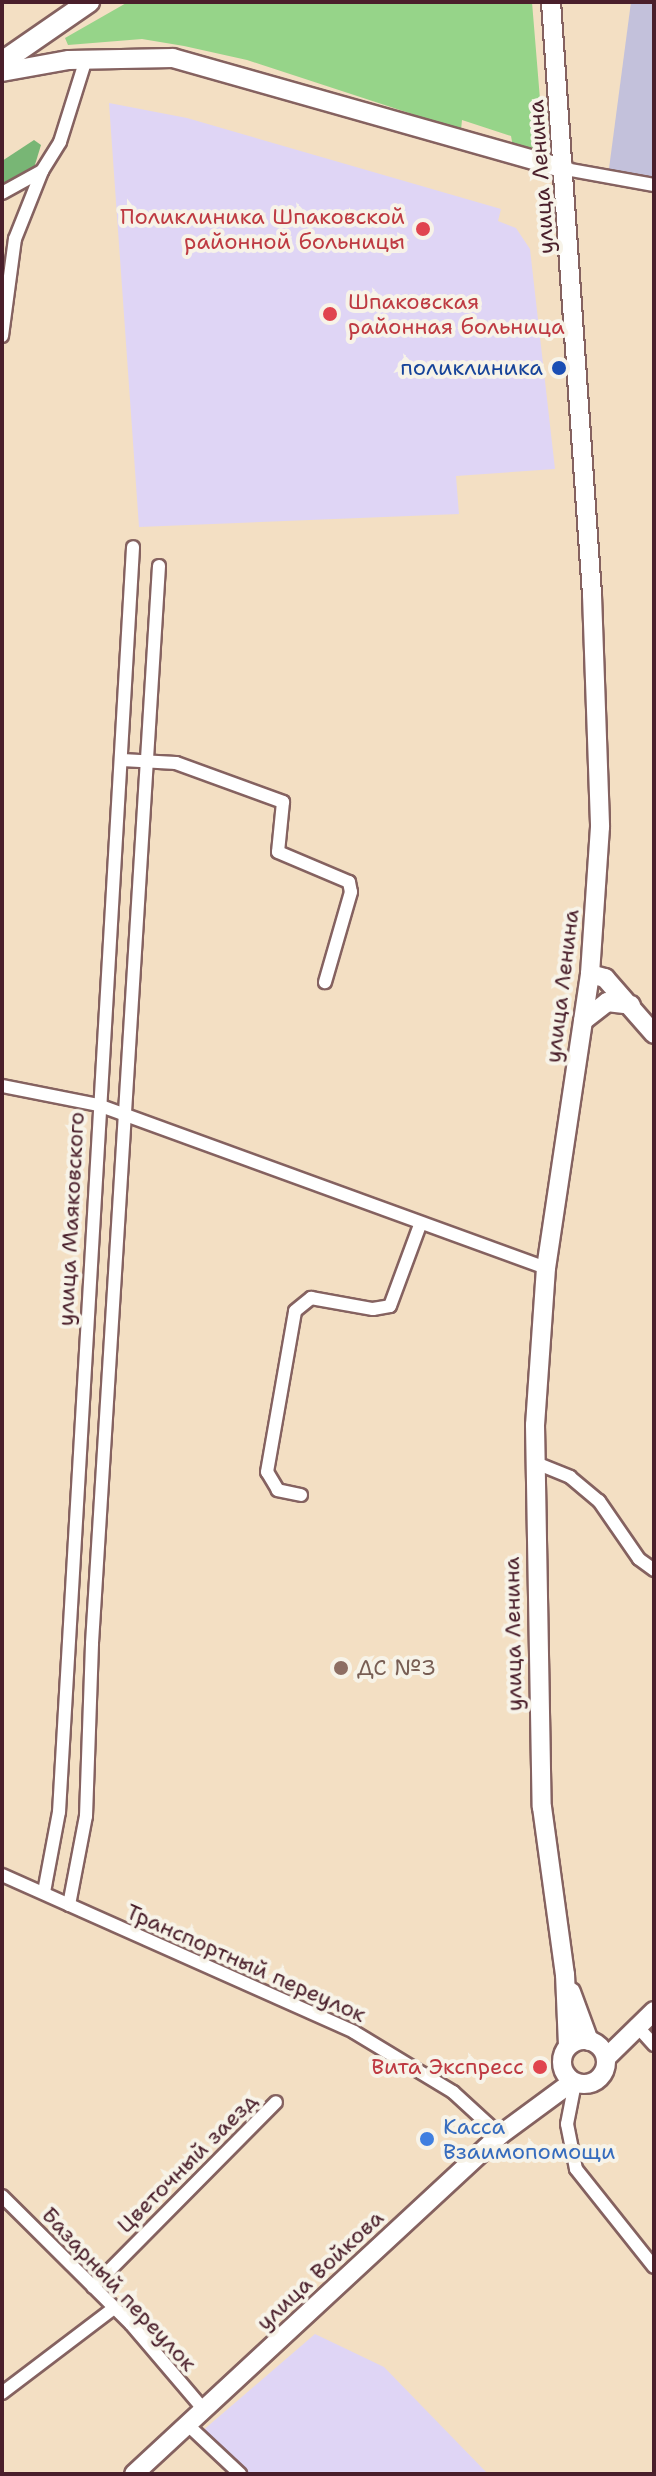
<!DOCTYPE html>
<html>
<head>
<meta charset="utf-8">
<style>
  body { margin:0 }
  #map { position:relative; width:656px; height:2476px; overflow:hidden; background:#f3dfc3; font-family:"Shantell Sans",sans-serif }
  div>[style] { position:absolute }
  .built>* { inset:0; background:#dfd5f5 }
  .industrial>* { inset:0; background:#c3c1db }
  .green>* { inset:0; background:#96d489 }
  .forest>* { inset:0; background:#78b675 }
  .roads { filter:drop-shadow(2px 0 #856260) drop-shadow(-2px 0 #856260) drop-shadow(0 2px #856260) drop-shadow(0 -2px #856260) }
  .street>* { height:12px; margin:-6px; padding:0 6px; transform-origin:6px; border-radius:6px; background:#fff }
  .secondary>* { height:18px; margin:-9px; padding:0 9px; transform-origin:9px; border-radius:9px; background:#fff }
  .secondary>.ring { margin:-9px; padding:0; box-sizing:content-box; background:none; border:18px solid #fff; border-radius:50% }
  .primary>* { height:20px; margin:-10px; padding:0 10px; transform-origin:10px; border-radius:10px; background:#fff }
  .dots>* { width:22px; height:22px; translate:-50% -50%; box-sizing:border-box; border:4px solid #f7f3e8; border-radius:50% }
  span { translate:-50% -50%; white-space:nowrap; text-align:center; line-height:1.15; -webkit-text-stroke:8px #f7f3e8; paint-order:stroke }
  .street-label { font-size:22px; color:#4a1f2b }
  .health-label { font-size:22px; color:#be3a42 }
  .right { translate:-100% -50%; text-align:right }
  .left { translate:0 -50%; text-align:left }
  .transit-label { font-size:22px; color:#164399 }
  .education-label { font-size:22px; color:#785e54 }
  .shop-label { font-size:22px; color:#366cbe }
  .frame { position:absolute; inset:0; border:4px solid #4a1f2b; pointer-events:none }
</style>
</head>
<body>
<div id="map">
  <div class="built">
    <i style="clip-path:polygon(109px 103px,187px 118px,501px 209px,498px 221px,516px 228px,530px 249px,555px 469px,456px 476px,459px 514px,139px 527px)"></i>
    <i style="clip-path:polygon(315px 2334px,384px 2367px,488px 2474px,246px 2474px,201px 2432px)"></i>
  </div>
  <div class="industrial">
    <i style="clip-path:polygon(631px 2px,654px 2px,654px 179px,608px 176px)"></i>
  </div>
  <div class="green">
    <i style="clip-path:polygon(128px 2px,532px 2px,544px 148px,538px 154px,513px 147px,511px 136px,462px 120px,461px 130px,247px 60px,184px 46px,142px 39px,68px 45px,65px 38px)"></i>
  </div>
  <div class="forest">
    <i style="clip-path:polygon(34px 140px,41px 145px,34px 168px,2px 187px,2px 161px)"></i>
  </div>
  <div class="roads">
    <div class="street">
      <i style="left:565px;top:169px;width:90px;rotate:10.2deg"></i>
      <i style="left:2px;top:193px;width:46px;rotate:-28.8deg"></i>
      <i style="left:42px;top:171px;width:34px;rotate:-58deg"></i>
      <i style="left:60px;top:142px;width:87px;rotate:-72.6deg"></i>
      <i style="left:2px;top:336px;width:98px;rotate:-82.4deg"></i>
      <i style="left:15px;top:239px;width:73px;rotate:-68.3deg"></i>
      <i style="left:122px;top:760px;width:54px;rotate:3.2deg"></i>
      <i style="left:176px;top:763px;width:114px;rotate:20deg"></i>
      <i style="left:283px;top:802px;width:50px;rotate:95.7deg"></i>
      <i style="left:278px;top:852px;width:77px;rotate:22.9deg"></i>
      <i style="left:349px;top:882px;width:10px;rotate:79deg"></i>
      <i style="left:351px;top:892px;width:94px;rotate:106.1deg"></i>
      <i style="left:2px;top:1086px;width:98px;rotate:11.2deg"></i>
      <i style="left:98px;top:1105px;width:477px;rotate:20deg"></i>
      <i style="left:536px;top:1463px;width:37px;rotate:22deg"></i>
      <i style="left:570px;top:1477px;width:38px;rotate:40deg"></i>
      <i style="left:599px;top:1501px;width:70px;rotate:55.4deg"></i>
      <i style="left:639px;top:1559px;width:19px;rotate:36deg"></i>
      <i style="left:301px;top:1495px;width:24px;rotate:-168deg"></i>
      <i style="left:278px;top:1490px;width:21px;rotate:-121deg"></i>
      <i style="left:267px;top:1472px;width:163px;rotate:-80.1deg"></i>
      <i style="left:295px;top:1311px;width:21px;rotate:-39deg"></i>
      <i style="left:311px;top:1298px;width:63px;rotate:10.1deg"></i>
      <i style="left:373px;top:1309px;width:17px;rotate:-10deg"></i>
      <i style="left:390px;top:1306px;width:86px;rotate:-69.7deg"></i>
      <i style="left:2px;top:1875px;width:385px;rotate:24deg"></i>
      <i style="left:354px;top:2032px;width:116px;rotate:31.2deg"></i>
      <i style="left:453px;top:2092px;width:64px;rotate:42.5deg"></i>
      <i style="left:44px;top:1892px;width:81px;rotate:-79.4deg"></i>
      <i style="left:59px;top:1812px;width:1267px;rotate:-86.65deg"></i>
      <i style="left:69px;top:1905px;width:91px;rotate:-79.2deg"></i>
      <i style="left:86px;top:1816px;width:173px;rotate:-88deg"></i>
      <i style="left:92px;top:1643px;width:1079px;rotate:-86.44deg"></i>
      <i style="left:636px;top:2025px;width:27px;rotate:48deg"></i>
      <i style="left:575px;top:2083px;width:42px;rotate:101deg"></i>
      <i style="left:567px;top:2124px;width:46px;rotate:78.7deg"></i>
      <i style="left:576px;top:2169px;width:125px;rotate:51.5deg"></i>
      <i style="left:2px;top:2196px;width:182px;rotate:44.8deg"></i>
      <i style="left:131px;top:2324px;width:114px;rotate:49.6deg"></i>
      <i style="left:93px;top:2287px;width:260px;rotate:-45.3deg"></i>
      <i style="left:2px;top:2393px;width:141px;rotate:-37.2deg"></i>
      <i style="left:190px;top:2427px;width:69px;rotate:43.2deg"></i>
    </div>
    <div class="secondary">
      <i style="left:551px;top:2px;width:594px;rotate:86.04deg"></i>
      <i style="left:592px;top:595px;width:232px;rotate:88deg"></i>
      <i style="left:600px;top:827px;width:147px;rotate:93.9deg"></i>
      <i style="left:590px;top:974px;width:297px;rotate:98.5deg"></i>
      <i style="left:546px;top:1268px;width:157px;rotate:94deg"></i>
      <i style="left:535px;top:1425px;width:382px;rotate:89deg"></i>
      <i style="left:542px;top:1807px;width:169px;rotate:82.2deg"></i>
      <i style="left:565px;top:1974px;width:72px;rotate:87.6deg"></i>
      <i style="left:2px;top:72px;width:68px;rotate:-10.2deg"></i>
      <i style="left:69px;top:60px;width:104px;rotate:-1.1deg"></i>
      <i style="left:173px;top:58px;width:407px;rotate:15.8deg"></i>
      <i style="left:590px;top:974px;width:16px;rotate:15deg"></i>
      <i style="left:605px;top:978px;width:74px;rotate:48.8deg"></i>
      <i style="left:583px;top:1021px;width:31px;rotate:-38deg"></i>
      <i style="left:607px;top:1002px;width:24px;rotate:7deg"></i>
      <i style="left:571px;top:1992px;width:52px;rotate:69.8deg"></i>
      <i class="ring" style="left:562px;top:2040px;width:26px;height:26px"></i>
      <i style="left:606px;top:2058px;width:67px;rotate:-44.4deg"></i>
      <i style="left:134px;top:2474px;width:499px;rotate:-42.8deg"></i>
      <i style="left:500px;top:2135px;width:89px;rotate:-36.4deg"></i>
    </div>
    <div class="primary">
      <i style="left:2px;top:62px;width:106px;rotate:-34.6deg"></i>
    </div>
  </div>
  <div class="dots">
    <i style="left:423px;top:229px;background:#e0444e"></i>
    <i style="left:330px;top:314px;background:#e0444e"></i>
    <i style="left:559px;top:368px;background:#1a4fb4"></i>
    <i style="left:341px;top:1668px;background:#8d6e63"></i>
    <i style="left:540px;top:2067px;background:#e0444e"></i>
    <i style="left:427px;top:2139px;background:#3f7fe0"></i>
  </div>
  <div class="street-label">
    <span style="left:541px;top:177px;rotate:-94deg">улица Ленина</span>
    <span style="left:562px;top:986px;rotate:-83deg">улица Ленина</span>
    <span style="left:71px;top:1219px;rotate:-87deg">улица Маяковского</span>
    <span style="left:513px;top:1634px;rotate:-91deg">улица Ленина</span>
    <span style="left:246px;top:1963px;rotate:24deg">Транспортный переулок</span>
    <span style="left:187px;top:2163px;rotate:-45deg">Цветочный заезд</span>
    <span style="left:320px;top:2270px;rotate:-43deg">улица Войкова</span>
    <span style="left:119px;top:2289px;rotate:47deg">Базарный переулок</span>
  </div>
  <div class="health-label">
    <span class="right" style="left:405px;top:229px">Поликлиника Шпаковской<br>районной больницы</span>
    <span class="left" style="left:348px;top:314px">Шпаковская<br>районная больница</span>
    <span class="right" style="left:524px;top:2067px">Вита Экспресс</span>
  </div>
  <div class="transit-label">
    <span class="right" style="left:543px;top:368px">поликлиника</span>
  </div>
  <div class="education-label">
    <span class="left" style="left:357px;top:1668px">ДС №3</span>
  </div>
  <div class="shop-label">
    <span class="left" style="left:443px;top:2139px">Касса<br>Взаимопомощи</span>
  </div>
  <div class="frame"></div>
</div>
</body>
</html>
